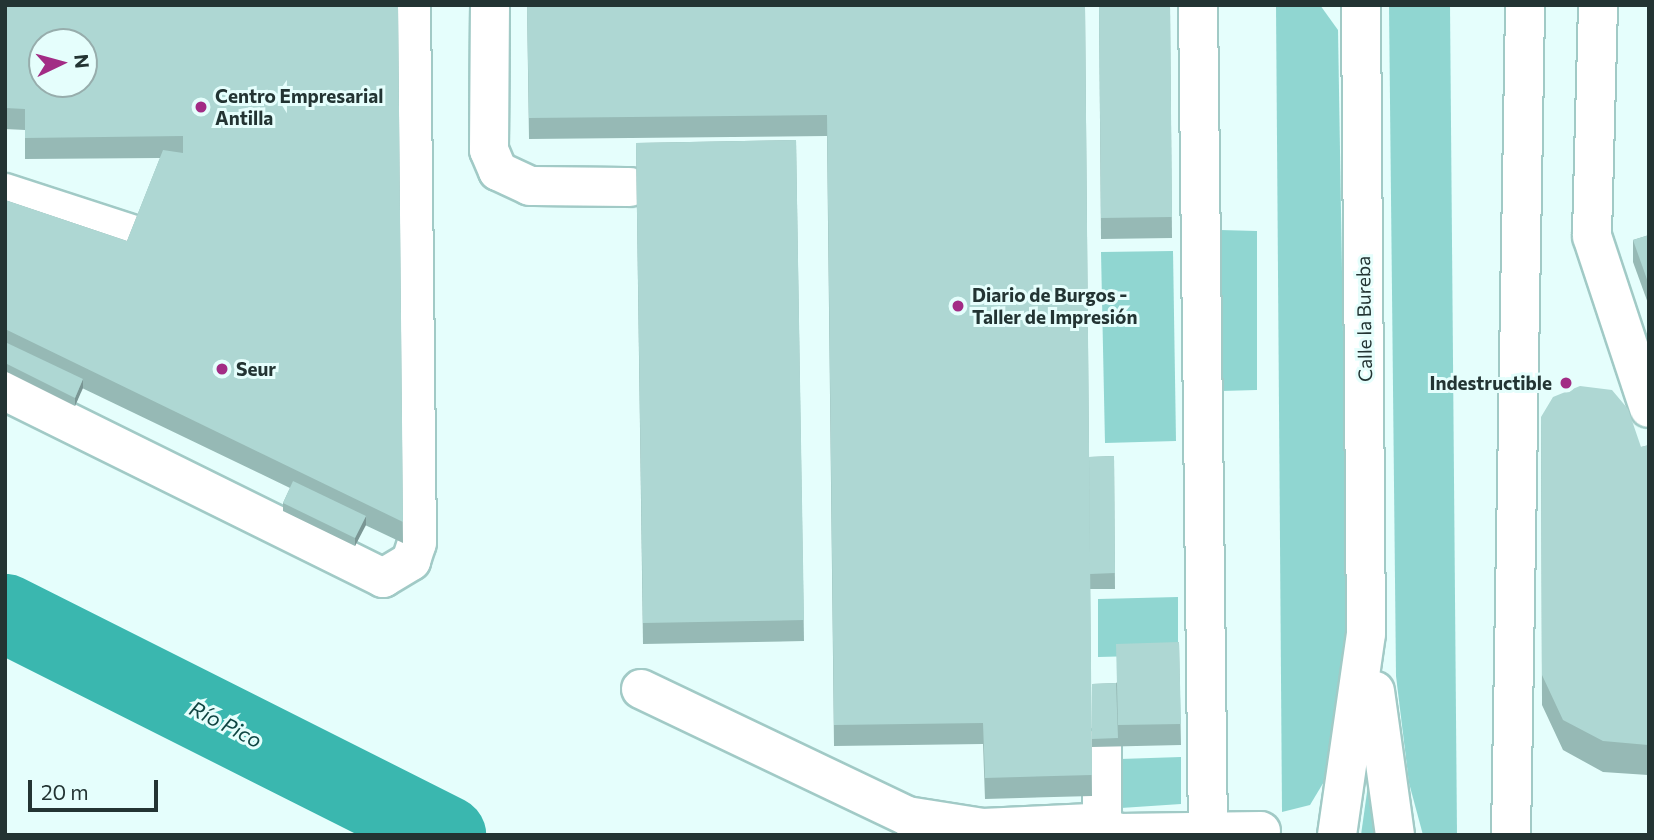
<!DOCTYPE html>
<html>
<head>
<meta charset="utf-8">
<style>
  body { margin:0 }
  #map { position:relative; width:1654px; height:840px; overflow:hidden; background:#e5fefc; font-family:Commissioner,sans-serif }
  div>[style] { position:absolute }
  .green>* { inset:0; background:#90d6d1 }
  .river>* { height:79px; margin:-39.5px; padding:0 39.5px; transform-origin:39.5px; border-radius:39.5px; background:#3ab7af }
  .roads { filter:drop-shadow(2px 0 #a1cac6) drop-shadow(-2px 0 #a1cac6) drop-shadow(0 2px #a1cac6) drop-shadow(0 -2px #a1cac6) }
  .minor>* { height:38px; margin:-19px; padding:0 19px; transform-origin:19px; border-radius:19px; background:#fff }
  .wall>* { inset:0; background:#96b9b5 }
  .shaded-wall>* { inset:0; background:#7a9694 }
  .building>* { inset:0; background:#aed7d3 }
  .dots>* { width:19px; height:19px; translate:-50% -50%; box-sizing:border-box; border:4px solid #e5fefc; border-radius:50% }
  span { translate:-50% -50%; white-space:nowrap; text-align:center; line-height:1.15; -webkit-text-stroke:6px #e5fefc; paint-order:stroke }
  .poi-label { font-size:19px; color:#233433; font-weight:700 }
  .left { translate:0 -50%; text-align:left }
  .right { translate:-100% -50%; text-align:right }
  .street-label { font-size:19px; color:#233433 }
  .water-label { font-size:21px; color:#0f4542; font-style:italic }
  .frame { position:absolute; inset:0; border:7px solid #233433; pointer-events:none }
  .north { position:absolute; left:28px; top:28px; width:70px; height:70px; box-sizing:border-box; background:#e5fefc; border:2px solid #97adac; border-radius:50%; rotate:85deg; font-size:19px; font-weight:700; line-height:28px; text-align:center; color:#233433 }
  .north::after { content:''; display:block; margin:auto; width:24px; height:32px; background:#a22c85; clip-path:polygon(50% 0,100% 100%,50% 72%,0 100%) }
  .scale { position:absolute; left:28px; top:780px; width:130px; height:32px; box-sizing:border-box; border:4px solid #233433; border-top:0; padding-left:9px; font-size:21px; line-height:24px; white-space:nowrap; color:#233433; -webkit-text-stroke:5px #e5fefc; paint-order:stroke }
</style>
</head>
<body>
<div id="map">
  <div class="green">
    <i style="clip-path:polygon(1276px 5px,1320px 5px,1338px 30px,1348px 635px,1331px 770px,1310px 805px,1282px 812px)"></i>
    <i style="clip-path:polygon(1389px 5px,1450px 5px,1457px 835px,1423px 835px,1409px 783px,1396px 676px)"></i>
    <i style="clip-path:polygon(1220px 230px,1257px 231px,1257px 390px,1221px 391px)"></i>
    <i style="clip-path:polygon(1173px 251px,1176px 441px,1105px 443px,1101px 252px)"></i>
    <i style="clip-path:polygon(1178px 597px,1178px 655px,1098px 657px,1098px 599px)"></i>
    <i style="clip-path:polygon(1181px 757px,1181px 804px,1121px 808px,1120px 759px)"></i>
    <i style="clip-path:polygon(1368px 785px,1377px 835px,1361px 835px)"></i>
  </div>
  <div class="river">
    <i style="left:5px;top:613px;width:494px;rotate:26.7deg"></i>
  </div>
  <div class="roads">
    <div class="minor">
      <i style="left:490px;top:5px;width:145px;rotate:90.4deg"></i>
      <i style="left:489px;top:150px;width:23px;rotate:67deg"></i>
      <i style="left:498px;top:171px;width:35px;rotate:25deg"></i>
      <i style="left:530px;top:186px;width:100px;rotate:0.6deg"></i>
      <i style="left:1198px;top:5px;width:826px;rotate:89.31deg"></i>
      <i style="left:1598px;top:5px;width:231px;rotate:91.5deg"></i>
      <i style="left:1592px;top:236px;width:181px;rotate:71.7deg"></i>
      <i style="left:5px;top:193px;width:139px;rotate:18deg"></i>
      <i style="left:5px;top:391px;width:422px;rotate:26.3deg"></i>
      <i style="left:383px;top:578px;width:33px;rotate:-31deg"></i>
      <i style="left:411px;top:561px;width:19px;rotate:-72deg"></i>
      <i style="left:417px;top:543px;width:538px;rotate:-90.64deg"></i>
      <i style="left:641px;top:689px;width:295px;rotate:25.5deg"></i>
      <i style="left:907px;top:816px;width:77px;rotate:9deg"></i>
      <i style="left:983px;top:828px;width:108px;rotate:-2.7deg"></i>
      <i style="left:1091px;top:823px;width:31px;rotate:19deg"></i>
      <i style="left:1120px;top:833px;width:141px;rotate:-0.8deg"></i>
      <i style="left:1375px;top:691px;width:145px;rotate:82.1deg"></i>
      <i style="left:1102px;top:747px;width:80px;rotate:90deg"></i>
      <i style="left:1337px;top:835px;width:203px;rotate:-81.8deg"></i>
      <i style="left:1366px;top:634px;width:629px;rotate:-90.46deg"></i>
      <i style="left:1511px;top:835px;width:830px;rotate:-89.03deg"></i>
    </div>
  </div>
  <div class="wall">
    <i style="clip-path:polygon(5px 5px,398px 5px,403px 543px,365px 525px,355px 546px,283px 511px,283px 503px,290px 488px,82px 388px,75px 406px,5px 371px,5px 200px,127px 241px,160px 158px,25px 159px,25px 130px,5px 129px)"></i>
    <i style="clip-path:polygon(527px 5px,1085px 5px,1092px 796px,985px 799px,983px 744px,834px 746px,827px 136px,529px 139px)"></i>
    <i style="clip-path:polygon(1099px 5px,1170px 5px,1172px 238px,1101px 239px)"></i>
    <i style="clip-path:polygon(796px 140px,804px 641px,643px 644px,636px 143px)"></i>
    <i style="clip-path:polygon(1649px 235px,1649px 306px,1633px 262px,1633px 240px)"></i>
    <i style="clip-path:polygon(1541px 417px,1641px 447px,1649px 445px,1648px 775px,1603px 772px,1563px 750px,1542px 705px)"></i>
    <i style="clip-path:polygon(1114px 456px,1115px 589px,1090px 589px,1089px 457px)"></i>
    <i style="clip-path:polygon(1179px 642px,1181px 745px,1092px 747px,1092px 684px,1116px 683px)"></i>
  </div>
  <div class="shaded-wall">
    <i style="clip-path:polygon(83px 379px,83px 388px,75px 406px,75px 398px)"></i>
    <i style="clip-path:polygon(366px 516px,366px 525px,355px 546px,355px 538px)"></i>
  </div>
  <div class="building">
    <i style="clip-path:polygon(evenodd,5px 5px,398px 5px,403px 522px,5px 329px,5px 200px,127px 241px,163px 150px,183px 153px,183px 136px,25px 138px,25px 109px,5px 108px,5px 5px,42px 42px,84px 42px,84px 84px,42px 84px,42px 42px)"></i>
    <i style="clip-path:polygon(527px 5px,1085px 5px,1092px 775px,985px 778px,983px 723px,834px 725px,827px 115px,529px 118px)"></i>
    <i style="clip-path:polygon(1099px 5px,1170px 5px,1172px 217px,1101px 218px)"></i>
    <i style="clip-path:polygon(796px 140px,804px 620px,643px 623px,636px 143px)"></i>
    <i style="clip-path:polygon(1649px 235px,1649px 285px,1633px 240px)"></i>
    <i style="clip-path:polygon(5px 342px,83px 379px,75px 398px,5px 363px)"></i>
    <i style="clip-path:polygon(1580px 386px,1612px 390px,1628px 409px,1641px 447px,1649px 445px,1648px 745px,1603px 741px,1563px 720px,1542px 675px,1541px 417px,1553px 397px)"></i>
    <i style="clip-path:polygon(1114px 456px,1115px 573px,1090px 574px,1089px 457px)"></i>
    <i style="clip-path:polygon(293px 481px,366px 516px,355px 538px,283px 503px)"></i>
    <i style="clip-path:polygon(1179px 642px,1181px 724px,1118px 725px,1116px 644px)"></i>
    <i style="clip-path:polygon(1116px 683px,1118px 738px,1092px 739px,1092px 684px)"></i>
  </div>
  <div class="dots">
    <i style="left:201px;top:107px;background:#a22c85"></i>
    <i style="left:958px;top:306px;background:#a22c85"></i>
    <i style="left:222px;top:369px;background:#a22c85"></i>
    <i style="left:1566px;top:383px;background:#a22c85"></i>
  </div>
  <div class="poi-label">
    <span class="left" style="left:215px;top:107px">Centro Empresarial<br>Antilla</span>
    <span class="left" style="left:972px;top:306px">Diario de Burgos -<br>Taller de Impresión</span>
    <span class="left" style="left:236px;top:369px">Seur</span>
    <span class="right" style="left:1552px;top:383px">Indestructible</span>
  </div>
  <div class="street-label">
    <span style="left:1364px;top:319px;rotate:-91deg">Calle la Bureba</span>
  </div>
  <div class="water-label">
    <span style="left:226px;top:724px;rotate:27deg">Río Pico</span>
  </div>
  <div class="frame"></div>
  <div class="north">N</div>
  <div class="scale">20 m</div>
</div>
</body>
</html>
